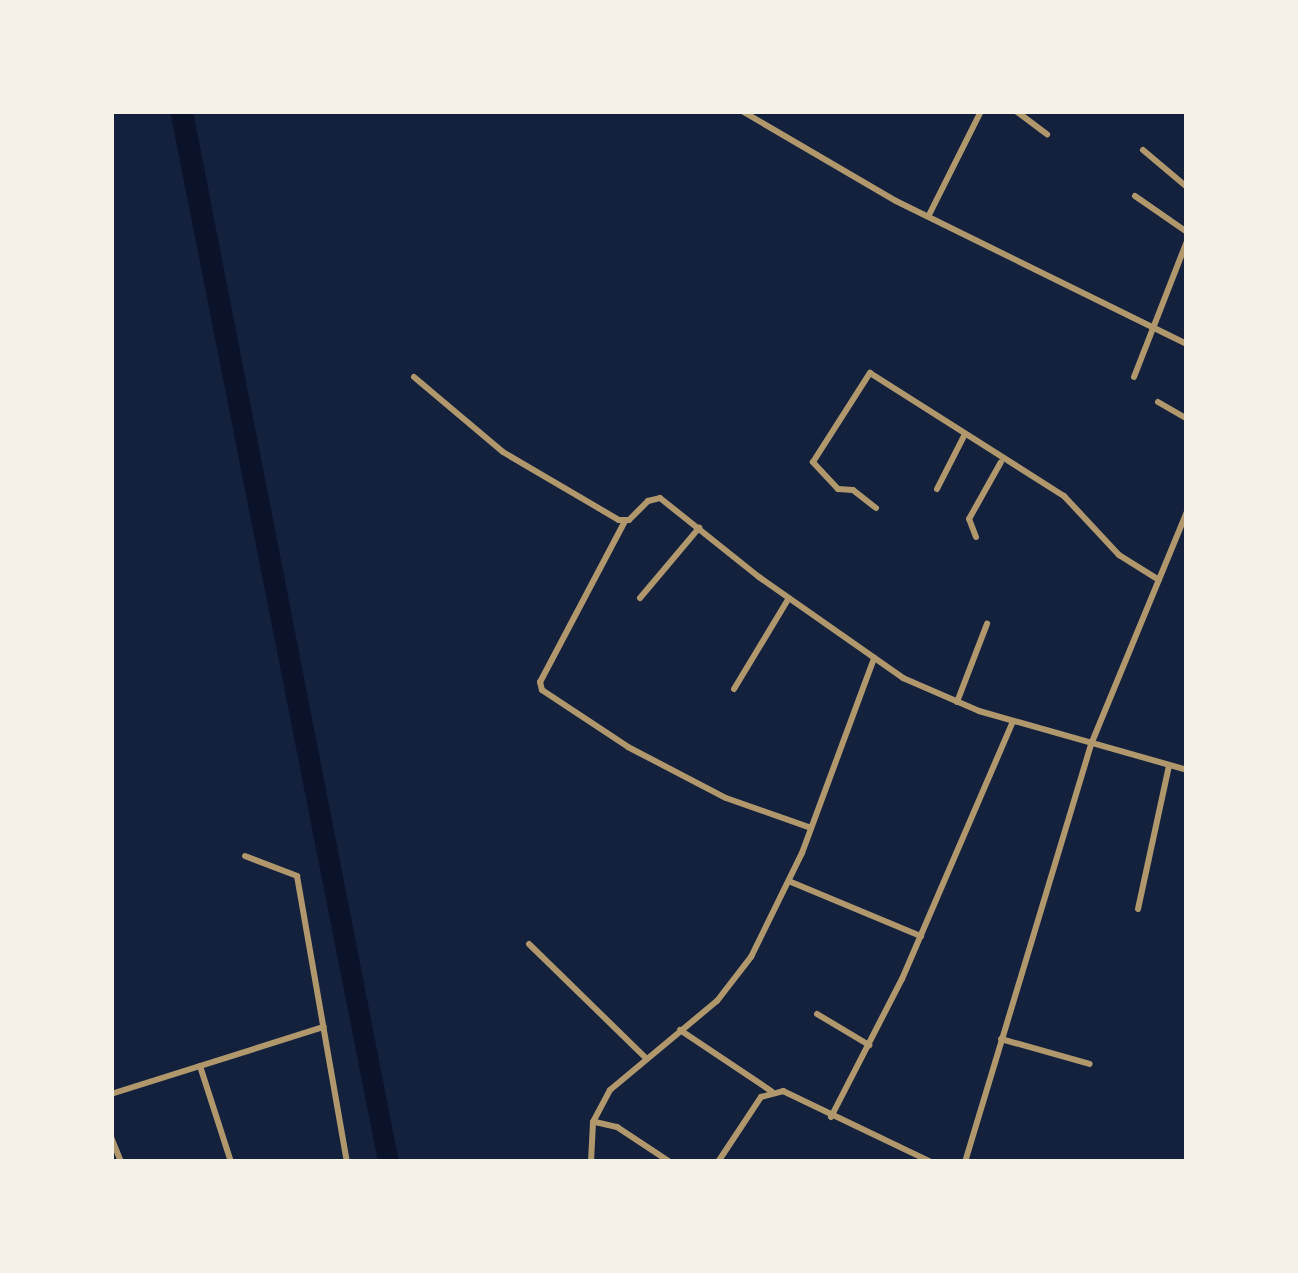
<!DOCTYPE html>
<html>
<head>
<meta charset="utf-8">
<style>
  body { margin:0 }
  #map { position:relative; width:1298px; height:1273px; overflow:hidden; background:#14213d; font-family:Signika,sans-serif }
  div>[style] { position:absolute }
  .water>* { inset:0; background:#0b132b }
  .minor>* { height:6px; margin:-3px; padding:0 3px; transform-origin:3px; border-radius:3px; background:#b1986c }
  span { translate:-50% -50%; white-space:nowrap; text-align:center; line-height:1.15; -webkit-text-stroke:12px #f6f1e7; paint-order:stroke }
  .frame { position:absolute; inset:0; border:114px solid #f6f1e7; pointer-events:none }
</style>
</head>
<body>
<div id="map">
  <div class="water">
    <i style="clip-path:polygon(170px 111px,193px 111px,399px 1162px,378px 1162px)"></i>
  </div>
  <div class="minor">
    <i style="left:742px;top:111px;width:178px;rotate:30.3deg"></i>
    <i style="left:896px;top:201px;width:324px;rotate:26.2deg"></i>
    <i style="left:1016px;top:111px;width:39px;rotate:37deg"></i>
    <i style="left:1143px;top:150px;width:57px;rotate:40.1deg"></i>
    <i style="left:1135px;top:196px;width:63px;rotate:34.7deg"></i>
    <i style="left:929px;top:215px;width:116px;rotate:-63.4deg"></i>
    <i style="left:414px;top:377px;width:116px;rotate:40.1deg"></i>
    <i style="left:503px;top:452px;width:134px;rotate:30.4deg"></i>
    <i style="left:619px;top:520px;width:10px"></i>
    <i style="left:629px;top:520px;width:27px;rotate:-45deg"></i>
    <i style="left:648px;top:501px;width:12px;rotate:-14deg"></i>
    <i style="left:660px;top:498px;width:127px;rotate:38.6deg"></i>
    <i style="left:759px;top:577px;width:176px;rotate:35deg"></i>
    <i style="left:903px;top:678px;width:83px;rotate:23.5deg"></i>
    <i style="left:979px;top:711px;width:216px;rotate:15.8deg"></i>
    <i style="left:1134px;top:377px;width:146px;rotate:-68.7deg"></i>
    <i style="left:1158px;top:402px;width:34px;rotate:30deg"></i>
    <i style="left:937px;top:489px;width:59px;rotate:-63deg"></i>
    <i style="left:876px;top:508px;width:29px;rotate:-142deg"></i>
    <i style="left:853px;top:490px;width:15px;rotate:-176deg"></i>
    <i style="left:838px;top:489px;width:37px;rotate:-133deg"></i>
    <i style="left:813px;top:462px;width:106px;rotate:-57.4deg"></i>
    <i style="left:870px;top:373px;width:230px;rotate:32.4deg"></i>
    <i style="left:1064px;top:496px;width:81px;rotate:47deg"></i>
    <i style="left:1119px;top:555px;width:47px;rotate:32deg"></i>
    <i style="left:625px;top:521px;width:182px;rotate:117.8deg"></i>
    <i style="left:540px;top:682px;width:8px;rotate:76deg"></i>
    <i style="left:542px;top:690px;width:103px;rotate:33.5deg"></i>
    <i style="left:628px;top:747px;width:110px;rotate:27.5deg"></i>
    <i style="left:726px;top:798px;width:90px;rotate:19.4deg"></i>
    <i style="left:976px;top:537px;width:19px;rotate:-111deg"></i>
    <i style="left:969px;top:519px;width:65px;rotate:-60.7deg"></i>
    <i style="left:640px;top:598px;width:92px;rotate:-49.9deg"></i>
    <i style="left:734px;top:689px;width:106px;rotate:-58.9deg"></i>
    <i style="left:957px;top:702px;width:84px;rotate:-69deg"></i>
    <i style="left:245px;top:856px;width:56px;rotate:21deg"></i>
    <i style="left:297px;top:876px;width:290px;rotate:80.1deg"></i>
    <i style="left:791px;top:882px;width:141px;rotate:22.6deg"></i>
    <i style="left:1138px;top:909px;width:146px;rotate:-77.8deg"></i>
    <i style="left:529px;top:944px;width:163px;rotate:44.3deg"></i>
    <i style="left:817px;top:1014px;width:61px;rotate:30.8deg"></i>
    <i style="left:680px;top:1030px;width:110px;rotate:33.8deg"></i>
    <i style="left:1001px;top:1039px;width:92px;rotate:15.7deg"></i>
    <i style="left:200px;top:1066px;width:101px;rotate:72.1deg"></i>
    <i style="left:111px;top:1094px;width:223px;rotate:-17.5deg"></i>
    <i style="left:831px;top:1117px;width:155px;rotate:-62.8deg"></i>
    <i style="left:902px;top:979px;width:281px;rotate:-66.7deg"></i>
    <i style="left:595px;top:1122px;width:23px;rotate:13deg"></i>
    <i style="left:617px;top:1127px;width:64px;rotate:33.4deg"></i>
    <i style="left:111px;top:1137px;width:27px;rotate:68deg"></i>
    <i style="left:591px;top:1162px;width:40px;rotate:-87.1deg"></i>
    <i style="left:593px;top:1122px;width:36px;rotate:-62deg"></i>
    <i style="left:610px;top:1090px;width:139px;rotate:-39.8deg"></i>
    <i style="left:717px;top:1001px;width:56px;rotate:-52.3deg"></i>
    <i style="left:751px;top:957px;width:116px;rotate:-63.9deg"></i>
    <i style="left:802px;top:853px;width:208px;rotate:-69.7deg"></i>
    <i style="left:718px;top:1162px;width:78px;rotate:-56.5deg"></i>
    <i style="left:761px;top:1097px;width:23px;rotate:-15deg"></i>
    <i style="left:783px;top:1091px;width:164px;rotate:25.6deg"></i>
    <i style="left:965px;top:1162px;width:439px;rotate:-73.2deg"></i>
    <i style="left:1092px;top:742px;width:249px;rotate:-67.6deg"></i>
  </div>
  <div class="frame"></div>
</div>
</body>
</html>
